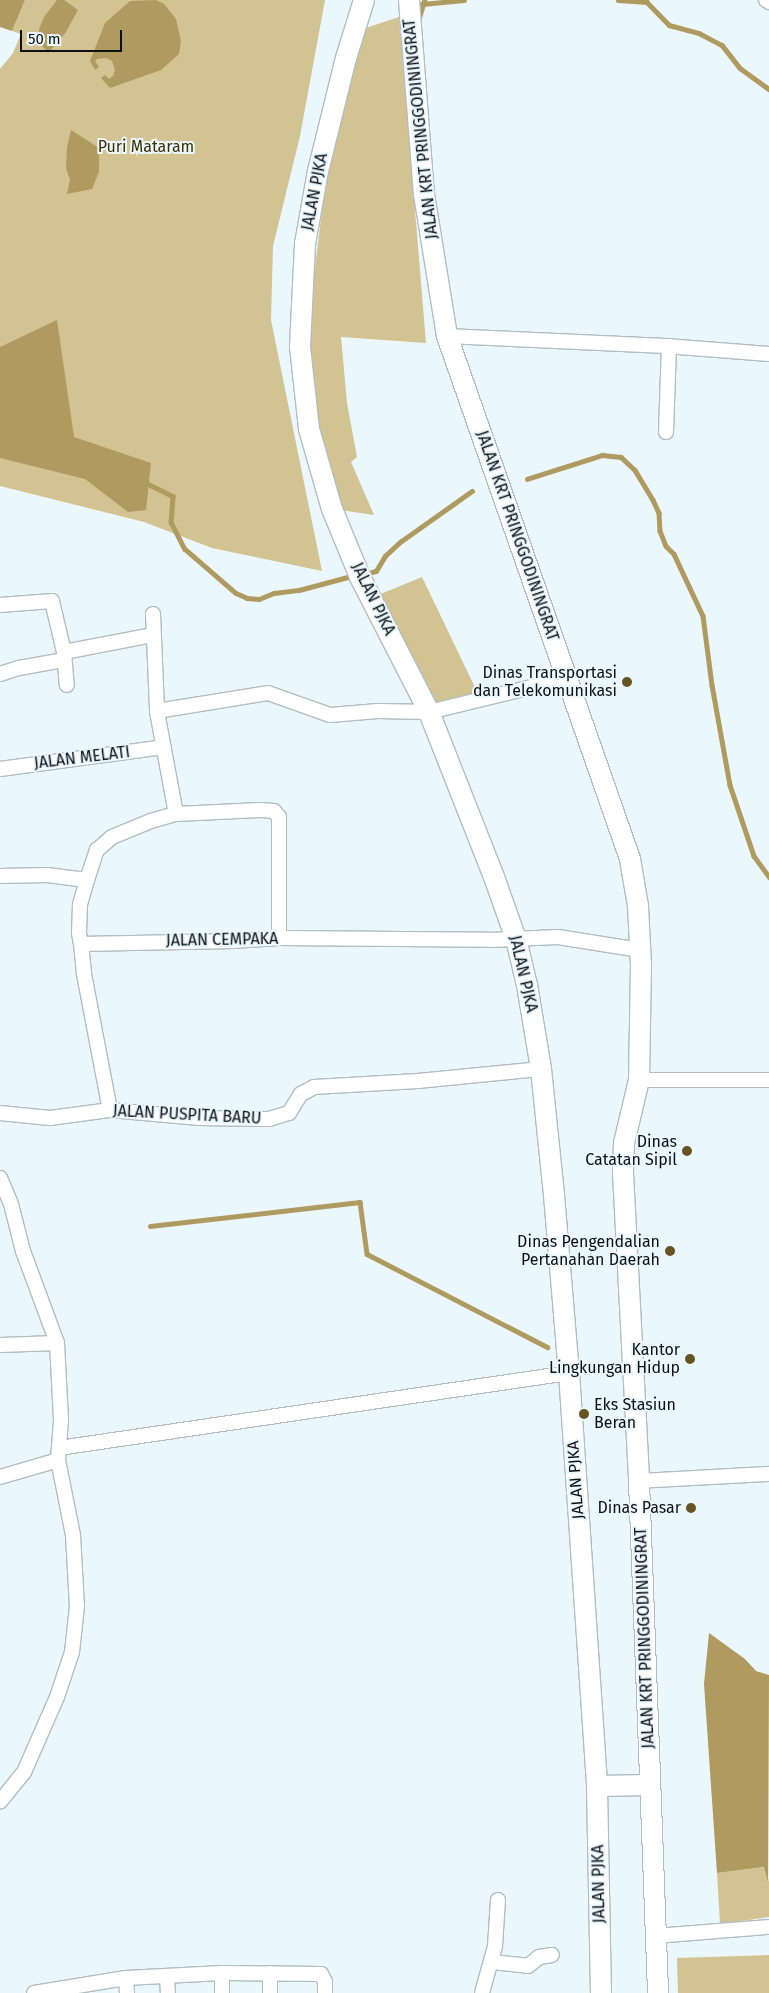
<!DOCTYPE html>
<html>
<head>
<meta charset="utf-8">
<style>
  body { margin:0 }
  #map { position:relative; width:769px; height:1993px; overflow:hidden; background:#eaf7fc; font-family:"Fira Sans",sans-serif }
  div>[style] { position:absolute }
  .green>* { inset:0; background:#d3c292 }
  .water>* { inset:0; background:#af9a5f }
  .stream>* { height:4.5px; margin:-2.25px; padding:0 2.25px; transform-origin:2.25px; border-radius:2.25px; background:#af9a5f }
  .roads { filter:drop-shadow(1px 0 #b1bdc2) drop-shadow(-1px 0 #b1bdc2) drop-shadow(0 1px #b1bdc2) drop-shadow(0 -1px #b1bdc2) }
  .minor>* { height:14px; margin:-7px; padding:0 7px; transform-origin:7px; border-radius:7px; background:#fff }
  .secondary>* { height:20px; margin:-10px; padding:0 10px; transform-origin:10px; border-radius:10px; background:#fff }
  .dots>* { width:14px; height:14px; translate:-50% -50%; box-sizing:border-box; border:2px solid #eaf7fc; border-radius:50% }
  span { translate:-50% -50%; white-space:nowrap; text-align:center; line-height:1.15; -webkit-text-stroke:4px #eaf7fc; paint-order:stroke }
  .street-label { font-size:16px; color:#0c1012 }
  .park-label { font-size:16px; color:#3e2f00 }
  .poi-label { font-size:16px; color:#0c1012 }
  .right { translate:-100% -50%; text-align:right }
  .left { translate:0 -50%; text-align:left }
  .scale { position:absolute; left:20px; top:30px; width:102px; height:22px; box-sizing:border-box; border:2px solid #0c1012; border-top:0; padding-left:6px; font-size:15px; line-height:18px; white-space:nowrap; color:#0c1012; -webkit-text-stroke:4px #eaf7fc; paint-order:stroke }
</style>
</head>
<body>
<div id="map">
  <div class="green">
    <i style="clip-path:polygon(25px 0,325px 0,300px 136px,273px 246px,271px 320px,322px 571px,212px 548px,144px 522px,0 486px,0 69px,13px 53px,21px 34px,12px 31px)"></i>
    <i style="clip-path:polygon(399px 17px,426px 343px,341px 337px,347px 403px,357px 457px,351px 462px,374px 515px,340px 510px,319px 435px,310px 366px,310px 307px,327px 171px,363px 29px)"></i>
    <i style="clip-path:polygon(422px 577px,481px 700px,429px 712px,371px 598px)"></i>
    <i style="clip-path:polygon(765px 1867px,769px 1882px,769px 1917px,720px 1924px,717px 1873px)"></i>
    <i style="clip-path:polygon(769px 1955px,769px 1993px,678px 1993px,677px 1958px)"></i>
  </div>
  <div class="water">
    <i style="clip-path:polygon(0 0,25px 0,12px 31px,0 27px)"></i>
    <i style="clip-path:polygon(57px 0,64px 0,78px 10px,66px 32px,48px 53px,41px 44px,39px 29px,44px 17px)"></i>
    <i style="clip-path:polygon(156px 0,164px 4px,176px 19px,181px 41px,179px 54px,161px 70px,110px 88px,101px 78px,105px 75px,109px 79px,113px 76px,115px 70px,112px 61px,106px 58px,97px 59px,95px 61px,99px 67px,95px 70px,90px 61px,105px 23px,130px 1px)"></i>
    <i style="clip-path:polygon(71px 130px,99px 148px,99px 172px,92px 189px,67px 194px,70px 180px,66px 168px,67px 147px)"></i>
    <i style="clip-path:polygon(57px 320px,74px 437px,151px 463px,146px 510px,128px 512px,85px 479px,0 458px,0 347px)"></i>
    <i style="clip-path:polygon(709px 1633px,745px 1659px,756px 1671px,769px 1675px,768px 1882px,764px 1867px,717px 1873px,704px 1684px)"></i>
  </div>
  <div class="stream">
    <i style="left:618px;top:0;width:29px;rotate:4deg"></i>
    <i style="left:647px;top:2px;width:32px;rotate:46deg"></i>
    <i style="left:669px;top:25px;width:31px;rotate:15deg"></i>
    <i style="left:699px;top:33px;width:26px;rotate:28deg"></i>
    <i style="left:722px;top:45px;width:29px;rotate:52deg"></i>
    <i style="left:740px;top:68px;width:36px;rotate:36deg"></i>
    <i style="left:422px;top:4px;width:42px;rotate:-5.4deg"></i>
    <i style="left:419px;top:18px;width:19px;rotate:-74deg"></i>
    <i style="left:527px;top:479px;width:79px;rotate:-17.7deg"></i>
    <i style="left:602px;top:455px;width:19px;rotate:6deg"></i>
    <i style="left:621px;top:457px;width:19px;rotate:43deg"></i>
    <i style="left:635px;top:470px;width:35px;rotate:59deg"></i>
    <i style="left:653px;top:500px;width:14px;rotate:65deg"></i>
    <i style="left:659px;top:513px;width:18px;rotate:87deg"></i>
    <i style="left:660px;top:531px;width:16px;rotate:68deg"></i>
    <i style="left:666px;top:546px;width:11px;rotate:45deg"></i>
    <i style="left:674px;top:554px;width:68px;rotate:64.9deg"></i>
    <i style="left:703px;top:616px;width:70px;rotate:82.6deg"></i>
    <i style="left:712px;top:685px;width:102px;rotate:79.8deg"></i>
    <i style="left:730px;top:785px;width:75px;rotate:71.3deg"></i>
    <i style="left:754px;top:856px;width:26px;rotate:54deg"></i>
    <i style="left:144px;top:482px;width:32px;rotate:26deg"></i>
    <i style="left:173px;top:496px;width:26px;rotate:94deg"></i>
    <i style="left:171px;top:522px;width:30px;rotate:63deg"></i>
    <i style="left:185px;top:549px;width:67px;rotate:40.8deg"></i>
    <i style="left:236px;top:593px;width:12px;rotate:24deg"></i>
    <i style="left:247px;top:598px;width:12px;rotate:5deg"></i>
    <i style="left:259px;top:599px;width:16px;rotate:-22deg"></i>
    <i style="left:274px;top:593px;width:25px;rotate:-7deg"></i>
    <i style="left:299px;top:590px;width:51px;rotate:-14.9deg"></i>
    <i style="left:372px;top:572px;width:4px;rotate:-14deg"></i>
    <i style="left:376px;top:571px;width:17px;rotate:-59deg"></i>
    <i style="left:385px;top:556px;width:21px;rotate:-43deg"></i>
    <i style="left:400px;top:542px;width:88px;rotate:-35.3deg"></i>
    <i style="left:150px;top:1226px;width:211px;rotate:-6.5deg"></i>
    <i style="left:360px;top:1202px;width:52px;rotate:82.3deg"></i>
    <i style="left:367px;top:1254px;width:203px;rotate:27.3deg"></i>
  </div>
  <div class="roads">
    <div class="minor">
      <i style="left:766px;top:0;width:4px;rotate:34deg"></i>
      <i style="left:447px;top:336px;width:219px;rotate:2.6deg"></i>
      <i style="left:666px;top:346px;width:103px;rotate:4.4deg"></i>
      <i style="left:666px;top:432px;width:86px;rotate:-88deg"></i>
      <i style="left:0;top:605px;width:52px;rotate:-4.4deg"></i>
      <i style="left:52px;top:601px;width:52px;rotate:76.8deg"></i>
      <i style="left:64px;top:652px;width:91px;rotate:-10.8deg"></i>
      <i style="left:153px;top:614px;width:97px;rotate:87.6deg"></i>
      <i style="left:64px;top:653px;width:32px;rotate:85deg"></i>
      <i style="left:0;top:674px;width:20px;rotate:-18deg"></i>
      <i style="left:19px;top:668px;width:46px;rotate:-10.1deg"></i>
      <i style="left:0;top:769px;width:165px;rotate:-7.6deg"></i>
      <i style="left:176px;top:814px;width:105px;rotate:-100.5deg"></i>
      <i style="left:157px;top:711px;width:112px;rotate:-9.2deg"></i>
      <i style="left:268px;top:693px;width:66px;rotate:19.5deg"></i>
      <i style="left:330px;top:715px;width:48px;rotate:-4.8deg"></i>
      <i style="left:378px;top:711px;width:51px;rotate:1.1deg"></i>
      <i style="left:429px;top:712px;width:143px;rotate:-13.7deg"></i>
      <i style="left:0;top:876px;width:47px;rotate:-1.2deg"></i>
      <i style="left:47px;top:875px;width:40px;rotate:7.1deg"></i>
      <i style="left:87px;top:880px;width:26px;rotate:106deg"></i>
      <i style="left:80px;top:905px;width:28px;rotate:92deg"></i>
      <i style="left:79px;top:933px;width:11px;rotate:80deg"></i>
      <i style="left:81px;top:944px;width:152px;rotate:-1.1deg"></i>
      <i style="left:233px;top:941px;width:46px;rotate:-3.7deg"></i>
      <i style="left:279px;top:938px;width:212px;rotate:0.5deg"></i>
      <i style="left:491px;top:940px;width:67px;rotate:-2.6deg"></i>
      <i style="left:558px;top:937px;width:83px;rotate:9deg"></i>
      <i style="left:87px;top:880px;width:32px;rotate:-72deg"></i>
      <i style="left:97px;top:850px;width:20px;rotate:-41deg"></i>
      <i style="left:112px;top:837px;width:42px;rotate:-22.3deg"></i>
      <i style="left:151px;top:821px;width:26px;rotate:-16deg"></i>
      <i style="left:176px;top:814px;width:84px;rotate:-2.7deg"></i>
      <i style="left:260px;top:810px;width:14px;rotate:4deg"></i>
      <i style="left:274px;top:811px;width:8px;rotate:50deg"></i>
      <i style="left:279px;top:817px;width:121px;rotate:90deg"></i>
      <i style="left:81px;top:944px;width:30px;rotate:84deg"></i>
      <i style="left:84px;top:974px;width:138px;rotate:79.2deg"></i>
      <i style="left:639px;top:1080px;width:130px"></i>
      <i style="left:0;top:1113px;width:50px;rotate:5.7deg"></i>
      <i style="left:50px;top:1118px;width:61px;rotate:-7.6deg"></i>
      <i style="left:110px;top:1110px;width:90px;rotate:5.1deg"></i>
      <i style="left:200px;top:1118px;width:69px;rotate:0.8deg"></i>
      <i style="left:269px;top:1119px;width:21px;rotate:-17deg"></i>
      <i style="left:289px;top:1113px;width:22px;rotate:-58deg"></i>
      <i style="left:301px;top:1094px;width:15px;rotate:-28deg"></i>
      <i style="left:314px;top:1087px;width:104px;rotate:-3.3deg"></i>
      <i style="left:418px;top:1081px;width:124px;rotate:-5.6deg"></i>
      <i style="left:0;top:1178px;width:28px;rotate:67deg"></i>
      <i style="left:11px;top:1204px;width:49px;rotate:75.7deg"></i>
      <i style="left:23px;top:1251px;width:98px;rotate:69.7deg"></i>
      <i style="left:57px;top:1343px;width:77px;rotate:87deg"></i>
      <i style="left:61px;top:1420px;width:40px;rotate:94.3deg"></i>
      <i style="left:58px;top:1460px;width:76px;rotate:78.7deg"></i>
      <i style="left:73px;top:1535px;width:71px;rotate:86.8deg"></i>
      <i style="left:77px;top:1606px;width:46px;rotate:96.2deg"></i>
      <i style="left:72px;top:1652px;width:47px;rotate:108.4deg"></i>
      <i style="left:57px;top:1697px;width:82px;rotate:113.7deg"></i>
      <i style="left:24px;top:1772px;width:38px;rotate:129deg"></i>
      <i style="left:0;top:1345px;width:57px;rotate:-2deg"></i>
      <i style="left:59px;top:1448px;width:515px;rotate:-8.37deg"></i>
      <i style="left:0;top:1477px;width:60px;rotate:-16.3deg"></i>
      <i style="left:639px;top:1481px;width:130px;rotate:-3.1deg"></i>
      <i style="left:656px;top:1936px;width:113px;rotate:-4.6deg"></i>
      <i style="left:492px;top:1962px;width:36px;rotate:6deg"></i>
      <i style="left:528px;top:1966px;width:14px;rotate:-39deg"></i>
      <i style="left:539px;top:1957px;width:13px;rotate:-9deg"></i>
      <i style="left:222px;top:1973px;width:20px;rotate:90deg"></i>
      <i style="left:167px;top:1976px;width:17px;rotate:87deg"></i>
      <i style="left:126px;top:1978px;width:96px;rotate:-3deg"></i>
      <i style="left:222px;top:1973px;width:99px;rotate:0.6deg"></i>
      <i style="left:321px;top:1974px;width:9px;rotate:63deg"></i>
      <i style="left:325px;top:1982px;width:11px;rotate:90deg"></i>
      <i style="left:34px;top:1993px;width:93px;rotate:-9.3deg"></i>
      <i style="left:126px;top:1978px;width:15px;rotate:86deg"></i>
      <i style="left:270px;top:1993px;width:20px;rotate:-90deg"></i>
      <i style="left:482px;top:1993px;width:49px;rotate:-74.5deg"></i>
      <i style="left:495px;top:1946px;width:46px;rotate:-86.3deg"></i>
    </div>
    <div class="secondary">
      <i style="left:364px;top:0;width:61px;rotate:107.2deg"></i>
      <i style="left:346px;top:58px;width:116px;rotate:103.9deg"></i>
      <i style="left:318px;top:171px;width:74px;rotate:100.1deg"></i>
      <i style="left:305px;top:244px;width:103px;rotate:92.8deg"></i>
      <i style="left:300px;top:347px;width:82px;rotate:83.7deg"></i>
      <i style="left:309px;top:429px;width:83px;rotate:74deg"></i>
      <i style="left:332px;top:509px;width:74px;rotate:67.6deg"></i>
      <i style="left:360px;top:577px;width:152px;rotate:62.9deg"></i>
      <i style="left:429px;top:712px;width:177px;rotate:68.5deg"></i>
      <i style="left:494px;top:877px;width:66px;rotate:70.5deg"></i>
      <i style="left:516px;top:939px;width:47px;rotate:76.6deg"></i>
      <i style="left:527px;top:985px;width:85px;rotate:80.5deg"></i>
      <i style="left:541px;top:1069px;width:127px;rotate:84.1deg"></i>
      <i style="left:554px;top:1195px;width:179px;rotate:85.2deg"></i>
      <i style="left:569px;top:1373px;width:414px;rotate:86.1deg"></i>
      <i style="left:597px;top:1786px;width:207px;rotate:88.9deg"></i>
      <i style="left:409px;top:0;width:195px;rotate:85.6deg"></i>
      <i style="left:424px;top:194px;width:144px;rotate:80.8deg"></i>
      <i style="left:447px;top:336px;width:554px;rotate:70.71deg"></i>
      <i style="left:630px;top:859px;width:48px;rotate:80.3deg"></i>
      <i style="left:638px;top:906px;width:59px;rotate:87.1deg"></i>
      <i style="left:641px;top:965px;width:115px;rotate:91deg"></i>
      <i style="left:639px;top:1080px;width:65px;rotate:103.4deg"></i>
      <i style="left:624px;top:1143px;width:30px;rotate:92deg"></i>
      <i style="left:623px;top:1173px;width:308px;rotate:87deg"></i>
      <i style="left:639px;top:1481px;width:512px;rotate:87.87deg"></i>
      <i style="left:597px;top:1786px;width:53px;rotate:-1.1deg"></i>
    </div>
  </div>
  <div class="dots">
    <i style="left:627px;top:682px;background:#655421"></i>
    <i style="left:687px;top:1151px;background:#655421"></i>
    <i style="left:670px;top:1251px;background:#655421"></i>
    <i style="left:690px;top:1359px;background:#655421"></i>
    <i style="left:584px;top:1414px;background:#655421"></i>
    <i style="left:691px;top:1508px;background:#655421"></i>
  </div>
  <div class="street-label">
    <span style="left:421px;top:129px;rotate:-96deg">JALAN KRT PRINGGODININGRAT</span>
    <span style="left:315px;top:192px;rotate:-79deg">JALAN PJKA</span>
    <span style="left:517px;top:536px;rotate:71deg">JALAN KRT PRINGGODININGRAT</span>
    <span style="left:373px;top:599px;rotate:64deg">JALAN PJKA</span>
    <span style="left:82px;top:758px;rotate:-7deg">JALAN MELATI</span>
    <span style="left:222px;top:940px;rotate:-1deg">JALAN CEMPAKA</span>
    <span style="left:523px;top:974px;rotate:77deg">JALAN PJKA</span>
    <span style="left:187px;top:1115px;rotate:3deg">JALAN PUSPITA BARU</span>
    <span style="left:576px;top:1480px;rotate:-94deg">JALAN PJKA</span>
    <span style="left:645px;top:1638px;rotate:-92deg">JALAN KRT PRINGGODININGRAT</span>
    <span style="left:599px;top:1884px;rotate:-91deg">JALAN PJKA</span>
  </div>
  <div class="park-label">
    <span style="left:146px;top:147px">Puri Mataram</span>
  </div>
  <div class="poi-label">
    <span class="right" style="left:617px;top:682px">Dinas Transportasi<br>dan Telekomunikasi</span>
    <span class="right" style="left:677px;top:1151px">Dinas<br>Catatan Sipil</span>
    <span class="right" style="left:660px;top:1251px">Dinas Pengendalian<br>Pertanahan Daerah</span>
    <span class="right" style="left:680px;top:1359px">Kantor<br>Lingkungan Hidup</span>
    <span class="left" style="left:594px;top:1414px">Eks Stasiun<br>Beran</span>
    <span class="right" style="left:681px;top:1508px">Dinas Pasar</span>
  </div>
  <div class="scale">50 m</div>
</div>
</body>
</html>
